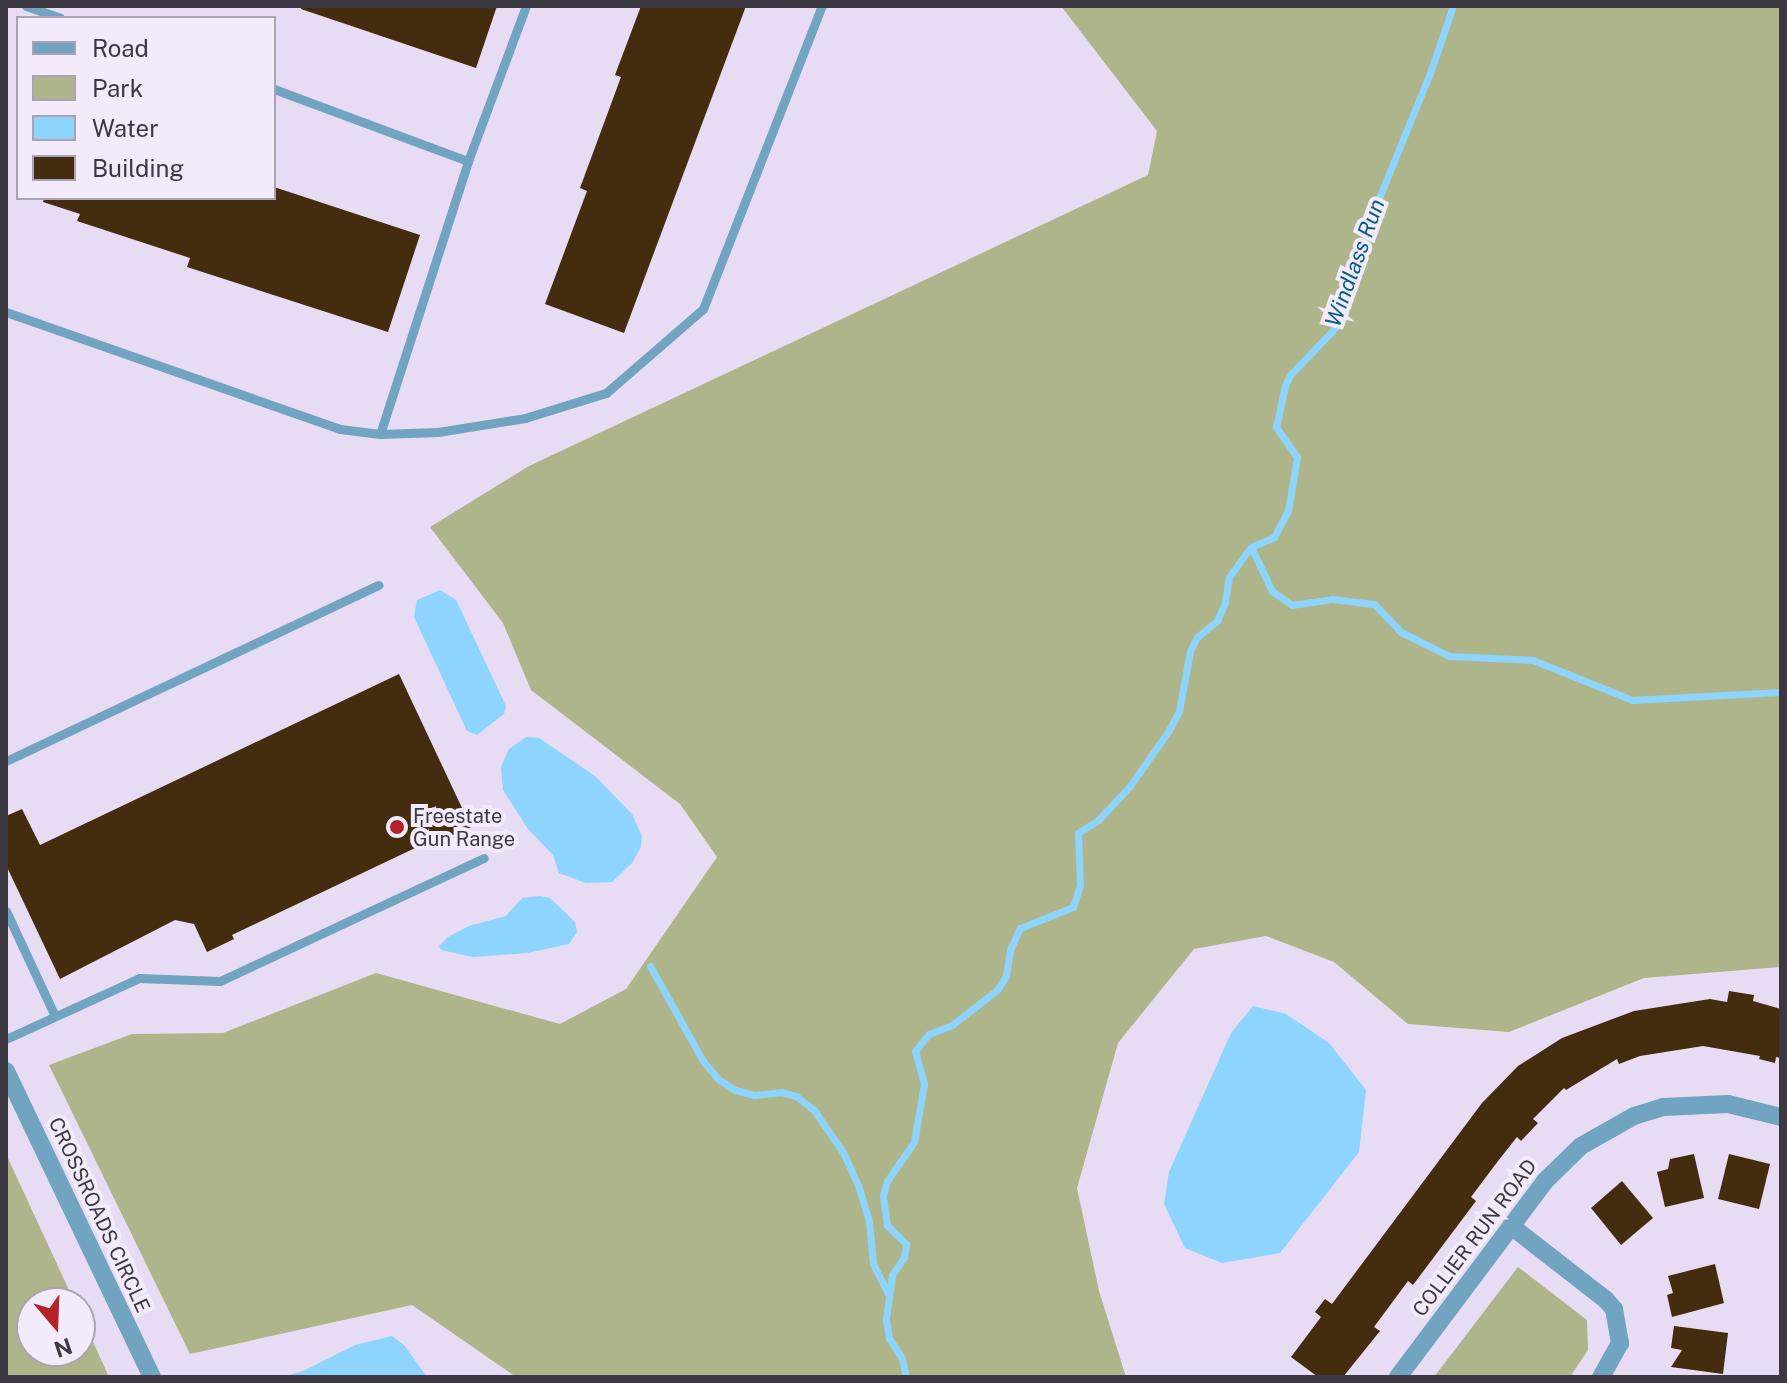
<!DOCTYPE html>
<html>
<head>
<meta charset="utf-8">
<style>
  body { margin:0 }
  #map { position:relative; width:1787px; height:1383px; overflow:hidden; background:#e7dcf3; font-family:"Public Sans",sans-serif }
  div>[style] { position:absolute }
  .green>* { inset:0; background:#afb58a }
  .water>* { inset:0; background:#8dd4fe }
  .stream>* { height:7px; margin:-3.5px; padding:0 3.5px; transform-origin:3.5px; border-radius:3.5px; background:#8dd4fe }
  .building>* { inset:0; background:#442c0f }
  .lane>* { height:9px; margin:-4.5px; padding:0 4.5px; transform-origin:4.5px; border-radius:4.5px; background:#71a4c1 }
  .street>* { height:18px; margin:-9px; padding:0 9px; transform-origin:9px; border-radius:9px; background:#71a4c1 }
  .dots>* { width:22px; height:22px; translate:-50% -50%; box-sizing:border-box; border:4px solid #f3ebfc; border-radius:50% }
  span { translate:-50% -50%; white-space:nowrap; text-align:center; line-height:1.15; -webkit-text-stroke:8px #f3ebfc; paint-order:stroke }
  .poi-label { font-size:20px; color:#3c3841 }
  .left { translate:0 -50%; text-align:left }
  .street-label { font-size:20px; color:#3c3841 }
  .water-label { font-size:22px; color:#005f85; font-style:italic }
  .frame { position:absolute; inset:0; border:8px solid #3c3841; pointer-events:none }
  .legend { position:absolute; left:16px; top:16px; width:260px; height:184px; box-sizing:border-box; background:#f3ebfc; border:2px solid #aaa3b1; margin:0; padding:10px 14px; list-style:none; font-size:24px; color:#3c3841 }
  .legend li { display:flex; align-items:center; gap:16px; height:40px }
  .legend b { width:40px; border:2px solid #aaa3b1 }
  .north { position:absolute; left:16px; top:1287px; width:80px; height:80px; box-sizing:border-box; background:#f3ebfc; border:2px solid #aaa3b1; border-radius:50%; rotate:161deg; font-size:22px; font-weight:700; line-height:32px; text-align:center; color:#3c3841 }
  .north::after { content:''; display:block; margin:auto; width:28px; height:36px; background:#b32227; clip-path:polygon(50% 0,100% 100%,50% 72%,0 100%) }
</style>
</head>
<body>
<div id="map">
  <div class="green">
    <i style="clip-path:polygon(1061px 6px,1781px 6px,1781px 967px,1644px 978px,1509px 1032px,1408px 1024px,1334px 962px,1266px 936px,1194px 949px,1118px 1043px,1077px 1188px,1099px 1291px,1126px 1377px,516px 1377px,412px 1305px,190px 1354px,49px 1065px,132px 1034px,223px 1033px,376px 973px,560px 1024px,626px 989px,717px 857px,680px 804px,531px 690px,503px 623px,430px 527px,529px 466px,1148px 175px,1157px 131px)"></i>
    <i style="clip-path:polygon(6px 1154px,75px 1303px,32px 1303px,32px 1351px,80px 1351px,80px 1313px,109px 1377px,6px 1377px)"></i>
    <i style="clip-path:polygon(1518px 1267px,1587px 1320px,1588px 1350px,1570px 1377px,1434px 1377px)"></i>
  </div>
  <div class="water">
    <i style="clip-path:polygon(440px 590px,456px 600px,506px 706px,504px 714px,477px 735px,467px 731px,414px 617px,417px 600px)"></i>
    <i style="clip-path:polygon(526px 737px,539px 738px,595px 776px,632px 814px,642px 836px,641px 847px,632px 863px,612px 882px,586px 883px,559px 873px,553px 855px,528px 829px,503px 790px,501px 767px,509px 749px)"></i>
    <i style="clip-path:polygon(540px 896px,550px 898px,575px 922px,577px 932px,569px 944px,527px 953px,473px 957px,441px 950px,439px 946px,448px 937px,469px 926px,506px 916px,522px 898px)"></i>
    <i style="clip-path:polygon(1253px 1006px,1286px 1014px,1329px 1043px,1366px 1090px,1359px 1152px,1280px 1253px,1222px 1263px,1185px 1248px,1164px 1204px,1169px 1172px,1231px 1033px)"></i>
    <i style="clip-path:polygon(392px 1336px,404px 1345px,427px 1377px,282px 1377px,303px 1371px,355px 1345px)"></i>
  </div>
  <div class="stream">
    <i style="left:1251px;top:547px;width:49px;rotate:64.5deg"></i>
    <i style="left:1272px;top:591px;width:24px;rotate:35deg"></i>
    <i style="left:1292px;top:605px;width:40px;rotate:-8.5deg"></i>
    <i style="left:1332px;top:599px;width:42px;rotate:6.8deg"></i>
    <i style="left:1374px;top:604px;width:39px;rotate:46deg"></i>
    <i style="left:1401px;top:632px;width:54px;rotate:26.6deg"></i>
    <i style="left:1449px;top:656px;width:84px;rotate:2.7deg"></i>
    <i style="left:1533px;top:660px;width:107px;rotate:22deg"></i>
    <i style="left:1632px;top:700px;width:149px;rotate:-3.1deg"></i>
    <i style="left:650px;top:966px;width:109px;rotate:60.8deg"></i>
    <i style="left:703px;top:1061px;width:23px;rotate:50deg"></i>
    <i style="left:718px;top:1079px;width:20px;rotate:33deg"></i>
    <i style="left:735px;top:1090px;width:20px;rotate:15deg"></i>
    <i style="left:754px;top:1095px;width:27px;rotate:-6deg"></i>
    <i style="left:781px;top:1092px;width:16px;rotate:15deg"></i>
    <i style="left:796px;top:1096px;width:23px;rotate:38deg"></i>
    <i style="left:814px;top:1110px;width:53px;rotate:55.7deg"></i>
    <i style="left:844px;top:1154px;width:34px;rotate:66deg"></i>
    <i style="left:858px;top:1185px;width:38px;rotate:73deg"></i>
    <i style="left:869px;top:1221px;width:43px;rotate:84.7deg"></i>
    <i style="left:873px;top:1264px;width:33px;rotate:63deg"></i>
    <i style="left:906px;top:1377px;width:19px;rotate:-102deg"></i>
    <i style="left:902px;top:1358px;width:24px;rotate:-123deg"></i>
    <i style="left:889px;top:1338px;width:19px;rotate:-99deg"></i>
    <i style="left:886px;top:1319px;width:44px;rotate:-82.2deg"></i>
    <i style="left:892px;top:1275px;width:22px;rotate:-56deg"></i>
    <i style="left:904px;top:1257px;width:13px;rotate:-81deg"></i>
    <i style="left:906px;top:1244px;width:27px;rotate:-135deg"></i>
    <i style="left:887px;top:1225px;width:30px;rotate:-98deg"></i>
    <i style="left:883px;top:1195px;width:15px;rotate:-74deg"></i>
    <i style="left:887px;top:1181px;width:47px;rotate:-55.3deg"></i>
    <i style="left:914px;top:1142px;width:59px;rotate:-80.2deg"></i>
    <i style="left:924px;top:1084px;width:34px;rotate:-105deg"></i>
    <i style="left:915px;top:1051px;width:22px;rotate:-51deg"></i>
    <i style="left:929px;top:1034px;width:25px;rotate:-21deg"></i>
    <i style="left:952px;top:1025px;width:57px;rotate:-37.9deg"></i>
    <i style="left:997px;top:990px;width:17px;rotate:-57deg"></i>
    <i style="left:1006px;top:976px;width:26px;rotate:-81deg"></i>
    <i style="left:1010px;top:950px;width:24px;rotate:-66deg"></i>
    <i style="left:1020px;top:928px;width:57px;rotate:-21.6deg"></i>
    <i style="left:1073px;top:907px;width:23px;rotate:-72deg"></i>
    <i style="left:1080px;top:885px;width:52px;rotate:-92.2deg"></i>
    <i style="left:1078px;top:833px;width:24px;rotate:-33deg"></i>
    <i style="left:1098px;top:820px;width:47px;rotate:-46.7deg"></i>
    <i style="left:1130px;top:786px;width:68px;rotate:-55.1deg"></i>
    <i style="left:1169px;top:730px;width:21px;rotate:-62deg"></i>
    <i style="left:1179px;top:711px;width:61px;rotate:-79.6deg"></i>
    <i style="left:1190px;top:651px;width:16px;rotate:-63deg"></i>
    <i style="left:1197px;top:637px;width:26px;rotate:-39deg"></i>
    <i style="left:1217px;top:621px;width:21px;rotate:-67deg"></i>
    <i style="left:1225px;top:602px;width:25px;rotate:-81deg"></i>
    <i style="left:1229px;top:577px;width:37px;rotate:-54deg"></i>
    <i style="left:1251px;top:547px;width:25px;rotate:-23deg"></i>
    <i style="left:1274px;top:537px;width:30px;rotate:-62deg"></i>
    <i style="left:1288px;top:511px;width:55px;rotate:-80.5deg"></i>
    <i style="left:1297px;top:457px;width:37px;rotate:-125deg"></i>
    <i style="left:1276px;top:427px;width:42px;rotate:-77.6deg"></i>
    <i style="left:1285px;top:386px;width:12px;rotate:-66deg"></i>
    <i style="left:1290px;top:375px;width:66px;rotate:-46.2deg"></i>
    <i style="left:1336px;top:327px;width:112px;rotate:-72.4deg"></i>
    <i style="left:1370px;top:220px;width:159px;rotate:-67.8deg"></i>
    <i style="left:1430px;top:73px;width:71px;rotate:-71.1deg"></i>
  </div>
  <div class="building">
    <i style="clip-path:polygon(302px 6px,497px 6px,476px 68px,301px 9px)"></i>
    <i style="clip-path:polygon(641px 6px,746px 6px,624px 333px,545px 304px,587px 191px,580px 188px,621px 77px,615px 75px)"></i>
    <i style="clip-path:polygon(274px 187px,420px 235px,388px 332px,187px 267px,190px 258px,77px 221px,80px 214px,43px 202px,44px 198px,274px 198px)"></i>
    <i style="clip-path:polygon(399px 674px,471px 827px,434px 844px,432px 840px,232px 935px,234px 939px,207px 952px,194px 924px,175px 920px,60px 979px,6px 865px,6px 816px,22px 809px,40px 845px)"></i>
    <i style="clip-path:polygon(1729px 991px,1754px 995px,1753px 1001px,1781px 1009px,1781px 1058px,1776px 1057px,1775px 1063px,1759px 1059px,1760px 1056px,1703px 1046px,1640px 1056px,1619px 1064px,1617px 1059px,1566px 1090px,1564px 1088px,1533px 1119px,1538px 1123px,1521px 1141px,1517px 1137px,1498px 1161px,1471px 1197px,1476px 1201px,1413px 1285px,1408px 1281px,1374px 1327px,1380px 1331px,1343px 1377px,1318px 1377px,1291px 1357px,1321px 1317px,1315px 1312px,1325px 1299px,1332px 1304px,1482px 1103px,1518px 1066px,1562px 1038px,1634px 1011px,1710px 999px,1727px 1002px)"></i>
    <i style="clip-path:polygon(1694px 1154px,1704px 1198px,1665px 1207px,1657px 1172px,1668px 1169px,1670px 1159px)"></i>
    <i style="clip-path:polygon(1729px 1154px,1770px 1164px,1759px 1209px,1718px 1199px)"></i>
    <i style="clip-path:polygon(1622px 1181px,1653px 1218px,1621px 1245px,1591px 1208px)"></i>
    <i style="clip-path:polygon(1715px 1264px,1724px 1303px,1672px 1317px,1667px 1295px,1673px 1293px,1668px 1276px)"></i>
    <i style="clip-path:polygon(1674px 1326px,1728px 1333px,1723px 1374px,1671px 1367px,1682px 1350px,1671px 1348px)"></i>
  </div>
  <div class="lane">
    <i style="left:26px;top:6px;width:36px;rotate:19deg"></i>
    <i style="left:274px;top:89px;width:207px;rotate:20.4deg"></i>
    <i style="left:6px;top:312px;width:354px;rotate:19.3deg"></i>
    <i style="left:340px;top:429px;width:40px;rotate:7.1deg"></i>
    <i style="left:380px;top:434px;width:58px;rotate:-2deg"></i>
    <i style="left:438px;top:432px;width:88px;rotate:-9.1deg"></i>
    <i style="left:525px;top:418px;width:85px;rotate:-17.2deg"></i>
    <i style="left:606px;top:393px;width:128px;rotate:-40.9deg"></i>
    <i style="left:703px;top:309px;width:326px;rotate:-68.6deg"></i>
    <i style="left:380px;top:434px;width:287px;rotate:-72.1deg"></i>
    <i style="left:468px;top:161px;width:165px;rotate:-69.5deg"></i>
    <i style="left:6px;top:761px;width:412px;rotate:-25.3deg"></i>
    <i style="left:6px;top:911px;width:116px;rotate:65deg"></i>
    <i style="left:6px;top:1039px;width:146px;rotate:-24.6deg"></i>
    <i style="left:139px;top:978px;width:81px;rotate:2.1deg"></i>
    <i style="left:220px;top:981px;width:291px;rotate:-25deg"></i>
  </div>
  <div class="street">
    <i style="left:6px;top:1071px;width:339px;rotate:64.5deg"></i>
    <i style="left:1511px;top:1226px;width:120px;rotate:37.9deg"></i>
    <i style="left:1606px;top:1300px;width:12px;rotate:48deg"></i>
    <i style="left:1614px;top:1309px;width:35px;rotate:80deg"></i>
    <i style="left:1620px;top:1343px;width:39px;rotate:119deg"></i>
    <i style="left:1398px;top:1377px;width:245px;rotate:-53.1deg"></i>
    <i style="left:1545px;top:1181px;width:50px;rotate:-44.2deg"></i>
    <i style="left:1581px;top:1146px;width:61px;rotate:-29.5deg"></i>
    <i style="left:1634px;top:1116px;width:31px;rotate:-17deg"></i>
    <i style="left:1664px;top:1107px;width:64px;rotate:-2.7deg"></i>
    <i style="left:1728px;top:1104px;width:55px;rotate:13.8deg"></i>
  </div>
  <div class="dots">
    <i style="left:397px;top:827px;background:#b32227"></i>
  </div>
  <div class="poi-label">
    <span class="left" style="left:413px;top:828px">Freestate<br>Gun Range</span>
  </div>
  <div class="street-label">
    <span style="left:99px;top:1215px;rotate:65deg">CROSSROADS CIRCLE</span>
    <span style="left:1475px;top:1238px;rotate:-53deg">COLLIER RUN ROAD</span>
  </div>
  <div class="water-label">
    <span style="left:1355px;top:263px;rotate:-70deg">Windlass Run</span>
  </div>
  <div class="frame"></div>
  <ul class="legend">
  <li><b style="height:10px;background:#71a4c1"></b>Road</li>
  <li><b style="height:22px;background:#afb58a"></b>Park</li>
  <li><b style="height:22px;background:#8dd4fe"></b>Water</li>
  <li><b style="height:22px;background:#442c0f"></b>Building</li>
  </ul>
  <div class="north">N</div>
</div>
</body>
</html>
